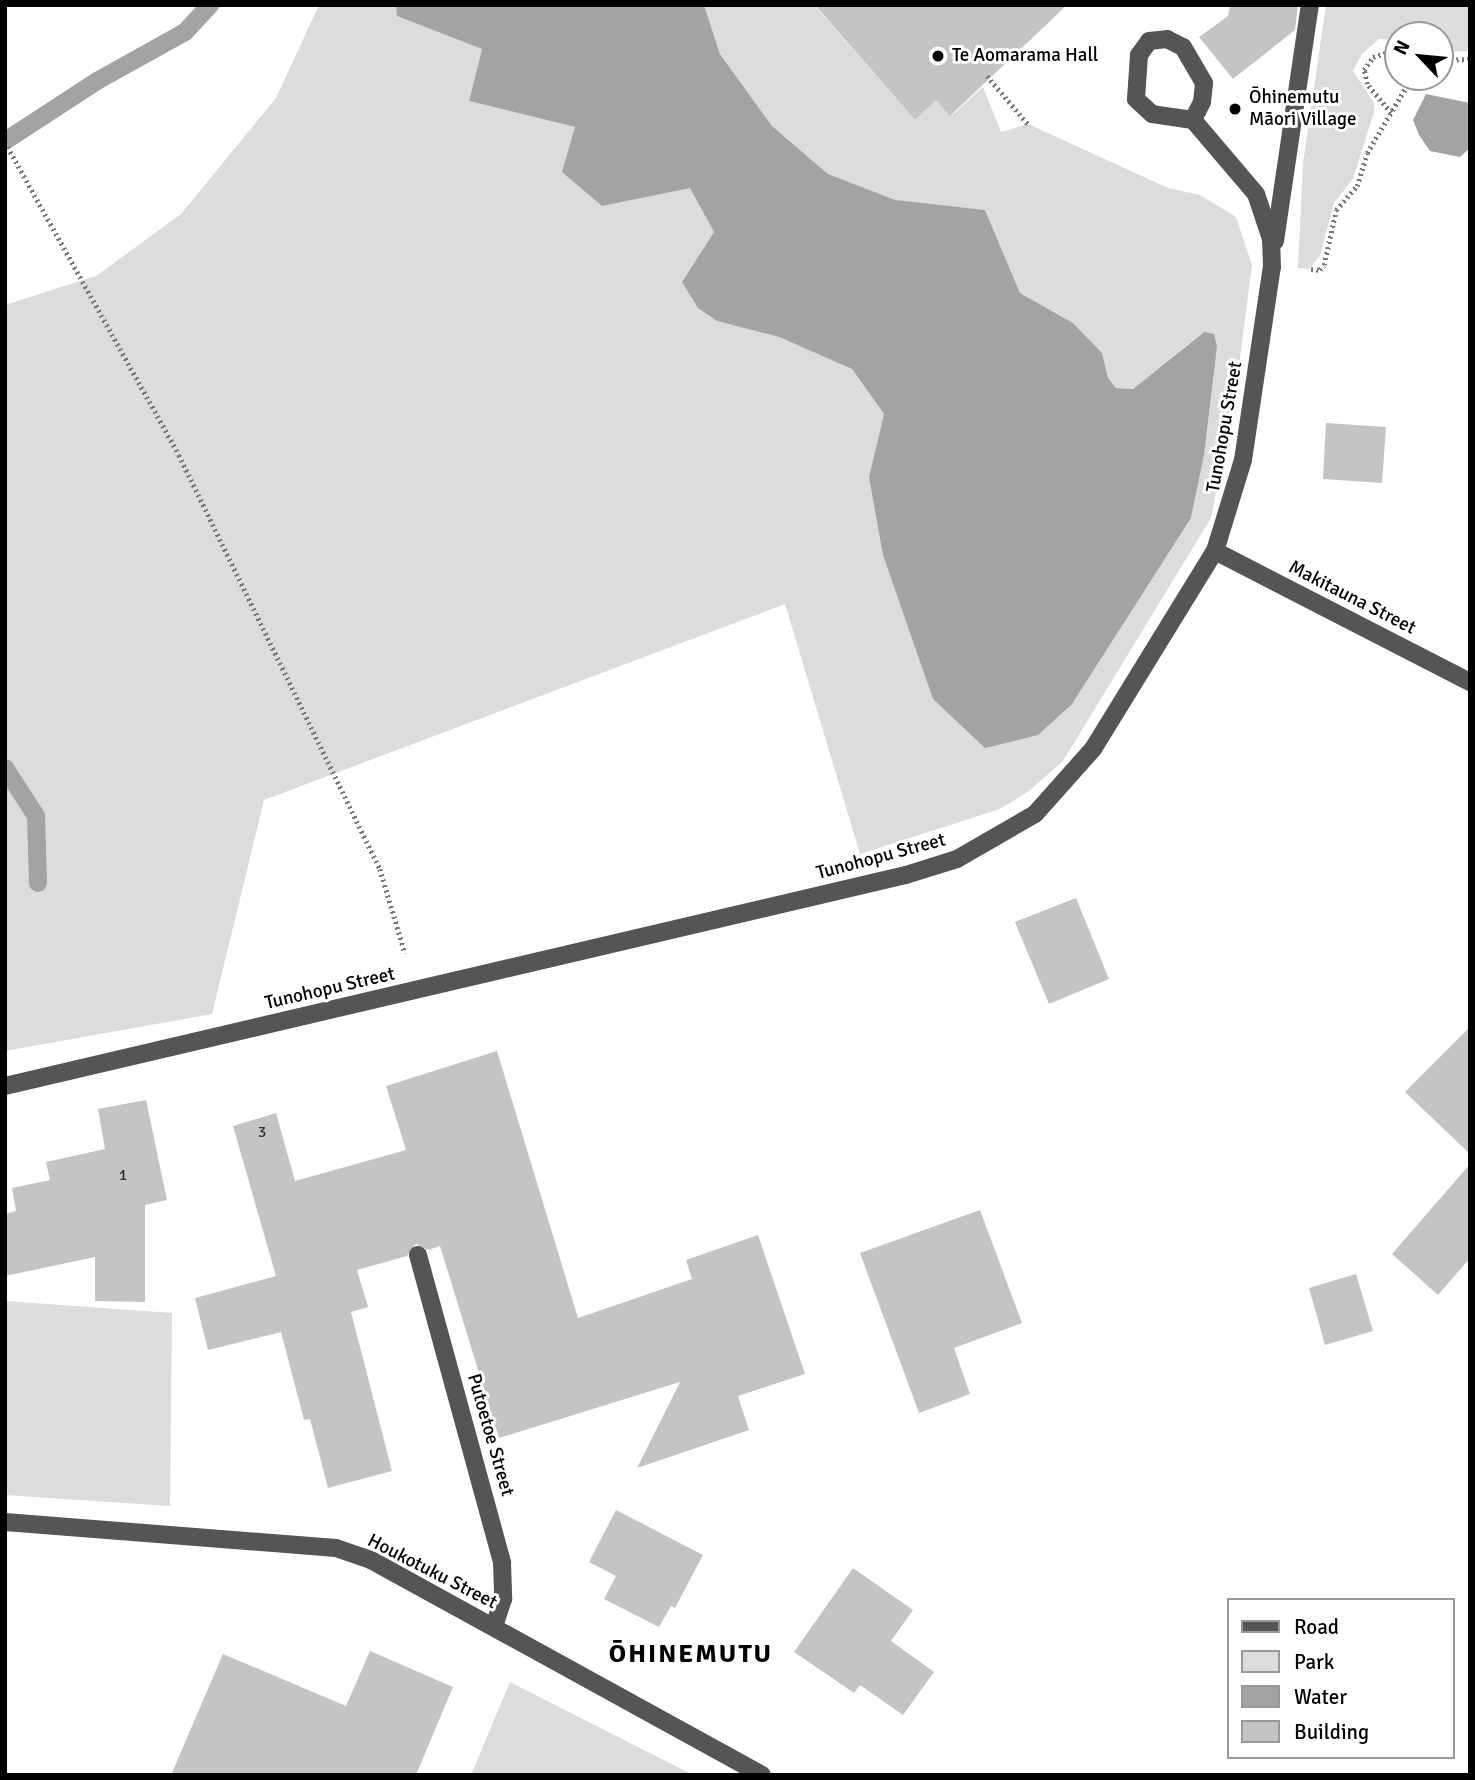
<!DOCTYPE html>
<html>
<head>
<meta charset="utf-8">
<style>
  body { margin:0 }
  #map { position:relative; width:1475px; height:1780px; overflow:hidden; background:#fff; font-family:Signika,sans-serif }
  div>[style] { position:absolute }
  .green>* { inset:0; background:#dcdcdc }
  .water>* { inset:0; background:#a3a3a3 }
  .stream>* { height:18px; margin:-9px; padding:0 9px; transform-origin:9px; border-radius:9px; background:#a3a3a3 }
  .building>* { inset:0; background:#c4c4c4 }
  .path>* { height:4.5px; margin-top:-2.25px; transform-origin:0; background:repeating-linear-gradient(90deg,#777 0 2px,transparent 0 5.5px) }
  .minor>* { height:18px; margin:-9px; padding:0 9px; transform-origin:9px; border-radius:9px; background:#555 }
  .dots>* { width:19px; height:19px; translate:-50% -50%; box-sizing:border-box; border:4px solid #fff; border-radius:50% }
  span { translate:-50% -50%; white-space:nowrap; text-align:center; line-height:1.15; -webkit-text-stroke:6px #fff; paint-order:stroke }
  .number-label { font-size:16px; color:#313131 }
  .number-label span { -webkit-text-stroke-width:0 }
  .poi-label { font-size:19px; color:#000 }
  .left { translate:0 -50%; text-align:left }
  .street-label { font-size:19px; color:#000 }
  .district-label { font-size:26px; color:#000; font-weight:700; letter-spacing:2px }
  .frame { position:absolute; inset:0; border:7px solid #000; pointer-events:none }
  .legend { position:absolute; left:1227px; top:1598px; width:228px; height:161px; box-sizing:border-box; background:#fff; border:2px solid #999; margin:0; padding:9px 12px; list-style:none; font-size:21px; color:#000 }
  .legend li { display:flex; align-items:center; gap:14px; height:35px }
  .legend b { width:35px; border:2px solid #999 }
  .north { position:absolute; left:1384px; top:21px; width:70px; height:70px; box-sizing:border-box; background:#fff; border:2px solid #999; border-radius:50%; rotate:296deg; font-size:19px; font-weight:700; line-height:28px; text-align:center; color:#000 }
  .north::after { content:''; display:block; margin:auto; width:24px; height:32px; background:#000; clip-path:polygon(50% 0,100% 100%,50% 72%,0 100%) }
</style>
</head>
<body>
<div id="map">
  <div class="green">
    <i style="clip-path:polygon(319px 5px,396px 5px,398px 16px,482px 49px,469px 101px,575px 127px,602px 206px,690px 187px,714px 232px,682px 282px,717px 321px,779px 337px,852px 369px,884px 414px,869px 477px,1072px 704px,1191px 518px,1204px 455px,1208px 401px,1203px 332px,1133px 389px,1116px 388px,1108px 378px,1102px 353px,1073px 323px,1020px 293px,985px 210px,895px 201px,828px 174px,772px 126px,720px 54px,704px 5px,816px 7px,915px 120px,936px 100px,951px 116px,983px 87px,1001px 132px,1028px 124px,1168px 188px,1200px 195px,1236px 217px,1252px 265px,1236px 389px,1211px 518px,1063px 761px,1029px 791px,1000px 809px,860px 854px,785px 604px,264px 800px,212px 1014px,5px 1051px,5px 305px,96px 276px,181px 214px,276px 98px)"></i>
    <i style="clip-path:polygon(1326px 5px,1470px 5px,1470px 51px,1440px 52px,1440px 35px,1398px 35px,1398px 40px,1379px 39px,1362px 54px,1353px 71px,1374px 103px,1374px 112px,1353px 179px,1334px 203px,1320px 256px,1309px 269px,1298px 268px,1303px 163px)"></i>
    <i style="clip-path:polygon(5px 1301px,172px 1313px,170px 1506px,5px 1495px)"></i>
    <i style="clip-path:polygon(510px 1682px,693px 1775px,471px 1775px)"></i>
  </div>
  <div class="water">
    <i style="clip-path:polygon(396px 5px,704px 5px,720px 54px,772px 126px,828px 174px,895px 200px,985px 210px,1020px 293px,1073px 323px,1102px 353px,1108px 378px,1116px 388px,1133px 389px,1204px 332px,1214px 334px,1217px 346px,1204px 455px,1191px 518px,1072px 704px,1038px 735px,985px 748px,933px 699px,883px 555px,869px 477px,884px 414px,852px 369px,779px 337px,717px 321px,698px 308px,682px 282px,714px 232px,690px 188px,602px 206px,562px 172px,575px 127px,469px 101px,482px 49px,397px 16px)"></i>
    <i style="clip-path:polygon(1426px 94px,1470px 103px,1470px 148px,1460px 157px,1430px 151px,1419px 135px,1413px 120px)"></i>
  </div>
  <div class="stream">
    <i style="left:5px;top:141px;width:110px;rotate:-33.1deg"></i>
    <i style="left:97px;top:81px;width:101px;rotate:-29.1deg"></i>
    <i style="left:185px;top:32px;width:37px;rotate:-47deg"></i>
    <i style="left:5px;top:768px;width:57px;rotate:57.1deg"></i>
    <i style="left:36px;top:816px;width:67px;rotate:88.3deg"></i>
  </div>
  <div class="building">
    <i style="clip-path:polygon(815px 5px,1067px 5px,950px 116px,936px 100px,915px 120px)"></i>
    <i style="clip-path:polygon(1230px 5px,1298px 5px,1295px 30px,1233px 79px,1199px 37px,1228px 16px)"></i>
    <i style="clip-path:polygon(1326px 423px,1386px 427px,1382px 483px,1323px 479px)"></i>
    <i style="clip-path:polygon(1076px 898px,1109px 979px,1049px 1004px,1015px 922px)"></i>
    <i style="clip-path:polygon(1470px 1027px,1470px 1154px,1405px 1092px)"></i>
    <i style="clip-path:polygon(497px 1051px,578px 1318px,692px 1279px,686px 1260px,758px 1235px,805px 1374px,738px 1396px,749px 1430px,637px 1468px,680px 1382px,499px 1438px,440px 1246px,428px 1250px,416px 1244px,407px 1256px,357px 1270px,368px 1307px,351px 1312px,392px 1471px,328px 1488px,310px 1419px,304px 1420px,281px 1332px,208px 1350px,195px 1298px,276px 1276px,233px 1126px,276px 1113px,295px 1181px,406px 1150px,386px 1086px)"></i>
    <i style="clip-path:polygon(146px 1100px,167px 1200px,145px 1205px,145px 1302px,95px 1301px,95px 1257px,5px 1276px,5px 1214px,16px 1211px,12px 1188px,50px 1180px,46px 1162px,105px 1149px,98px 1109px)"></i>
    <i style="clip-path:polygon(1470px 1164px,1470px 1258px,1438px 1295px,1392px 1254px)"></i>
    <i style="clip-path:polygon(980px 1210px,1022px 1323px,954px 1348px,970px 1394px,919px 1413px,860px 1253px)"></i>
    <i style="clip-path:polygon(1356px 1274px,1373px 1331px,1325px 1345px,1309px 1288px)"></i>
    <i style="clip-path:polygon(616px 1510px,703px 1555px,675px 1608px,671px 1606px,659px 1627px,604px 1599px,616px 1576px,589px 1562px)"></i>
    <i style="clip-path:polygon(853px 1568px,913px 1610px,891px 1641px,934px 1672px,903px 1715px,860px 1685px,854px 1693px,794px 1652px)"></i>
    <i style="clip-path:polygon(370px 1651px,453px 1687px,416px 1775px,171px 1775px,223px 1654px,346px 1706px)"></i>
  </div>
  <div class="path">
    <i style="left:1440px;top:60px;width:30px;rotate:-2deg"></i>
    <i style="left:987px;top:76px;width:63px;rotate:49.5deg"></i>
    <i style="left:1391px;top:113px;width:38px;rotate:-130deg"></i>
    <i style="left:1367px;top:84px;width:14px;rotate:-102deg"></i>
    <i style="left:1364px;top:70px;width:16px;rotate:-55deg"></i>
    <i style="left:1373px;top:57px;width:26px;rotate:-18deg"></i>
    <i style="left:5px;top:142px;width:358px;rotate:60.9deg"></i>
    <i style="left:179px;top:455px;width:460px;rotate:64.1deg"></i>
    <i style="left:380px;top:869px;width:88px;rotate:73.4deg"></i>
    <i style="left:1311px;top:269px;width:9px;rotate:6deg"></i>
    <i style="left:1320px;top:270px;width:6px;rotate:-51deg"></i>
    <i style="left:1324px;top:265px;width:56px;rotate:-77.7deg"></i>
    <i style="left:1336px;top:210px;width:32px;rotate:-49deg"></i>
    <i style="left:1357px;top:186px;width:34px;rotate:-73deg"></i>
    <i style="left:1367px;top:153px;width:88px;rotate:-59.4deg"></i>
  </div>
  <div class="minor">
    <i style="left:1167px;top:39px;width:18px;rotate:27deg"></i>
    <i style="left:1183px;top:47px;width:42px;rotate:59.7deg"></i>
    <i style="left:1204px;top:83px;width:19px;rotate:96deg"></i>
    <i style="left:1202px;top:102px;width:20px;rotate:117deg"></i>
    <i style="left:1193px;top:120px;width:41px;rotate:-171.7deg"></i>
    <i style="left:1152px;top:114px;width:22px;rotate:-137deg"></i>
    <i style="left:1136px;top:99px;width:44px;rotate:-86.1deg"></i>
    <i style="left:1139px;top:55px;width:17px;rotate:-54deg"></i>
    <i style="left:1149px;top:41px;width:18px;rotate:-6deg"></i>
    <i style="left:1275px;top:241px;width:239px;rotate:-81.6deg"></i>
    <i style="left:1215px;top:551px;width:287px;rotate:27.2deg"></i>
    <i style="left:5px;top:1086px;width:925px;rotate:-13.18deg"></i>
    <i style="left:906px;top:875px;width:53px;rotate:-17.4deg"></i>
    <i style="left:957px;top:859px;width:90px;rotate:-30deg"></i>
    <i style="left:1035px;top:814px;width:87px;rotate:-48.3deg"></i>
    <i style="left:1093px;top:749px;width:233px;rotate:-58.4deg"></i>
    <i style="left:1215px;top:551px;width:95px;rotate:-72.9deg"></i>
    <i style="left:1243px;top:460px;width:195px;rotate:-81.5deg"></i>
    <i style="left:1272px;top:267px;width:28px;rotate:-92deg"></i>
    <i style="left:1271px;top:239px;width:47px;rotate:-108.4deg"></i>
    <i style="left:1256px;top:194px;width:97px;rotate:-130.4deg"></i>
    <i style="left:418px;top:1255px;width:319px;rotate:74.7deg"></i>
    <i style="left:502px;top:1563px;width:36px;rotate:88deg"></i>
    <i style="left:503px;top:1599px;width:29px;rotate:108deg"></i>
    <i style="left:5px;top:1522px;width:332px;rotate:4.5deg"></i>
    <i style="left:336px;top:1548px;width:37px;rotate:19deg"></i>
    <i style="left:371px;top:1560px;width:446px;rotate:28.8deg"></i>
  </div>
  <div class="dots">
    <i style="left:938px;top:56px;background:#000"></i>
    <i style="left:1235px;top:109px;background:#000"></i>
  </div>
  <div class="number-label">
    <span style="left:262px;top:1132px">3</span>
    <span style="left:123px;top:1175px">1</span>
  </div>
  <div class="poi-label">
    <span class="left" style="left:952px;top:56px">Te Aomarama Hall</span>
    <span class="left" style="left:1249px;top:109px">Ōhinemutu<br>Māori Village</span>
  </div>
  <div class="street-label">
    <span style="left:1225px;top:427px;rotate:-80deg">Tunohopu Street</span>
    <span style="left:1352px;top:598px;rotate:27deg">Makitauna Street</span>
    <span style="left:881px;top:857px;rotate:-15deg">Tunohopu Street</span>
    <span style="left:330px;top:989px;rotate:-13deg">Tunohopu Street</span>
    <span style="left:490px;top:1435px;rotate:74deg">Putoetoe Street</span>
    <span style="left:432px;top:1572px;rotate:27deg">Houkotuku Street</span>
  </div>
  <div class="district-label">
    <span style="left:691px;top:1655px">ŌHINEMUTU</span>
  </div>
  <div class="frame"></div>
  <ul class="legend">
  <li><b style="height:9px;background:#555"></b>Road</li>
  <li><b style="height:19px;background:#dcdcdc"></b>Park</li>
  <li><b style="height:19px;background:#a3a3a3"></b>Water</li>
  <li><b style="height:19px;background:#c4c4c4"></b>Building</li>
  </ul>
  <div class="north">N</div>
</div>
</body>
</html>
